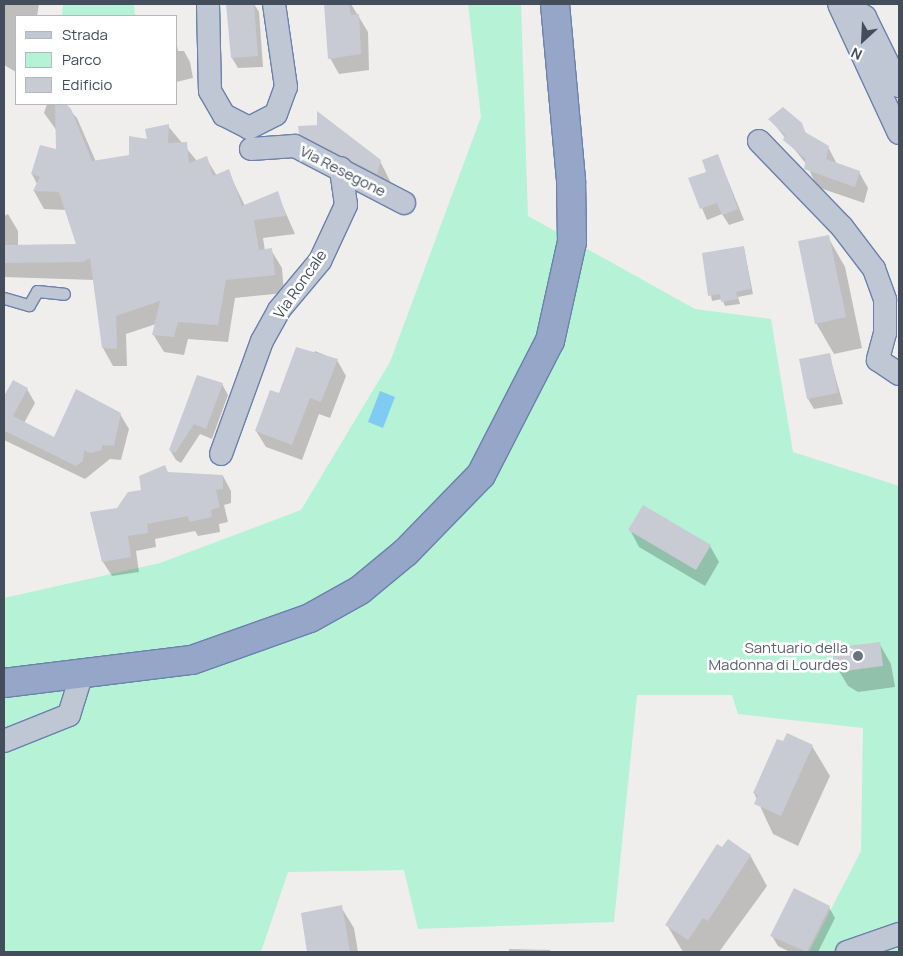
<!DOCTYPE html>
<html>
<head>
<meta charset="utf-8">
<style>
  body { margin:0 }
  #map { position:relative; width:903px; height:956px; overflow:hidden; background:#f0eded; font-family:Manrope,sans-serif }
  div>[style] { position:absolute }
  .green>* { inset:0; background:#b6f2d6 }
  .water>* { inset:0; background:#80cbf3 }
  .shadow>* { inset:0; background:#0003 }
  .building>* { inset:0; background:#c8cbd3 }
  .roads { filter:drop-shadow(1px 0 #6b81ac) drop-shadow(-1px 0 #6b81ac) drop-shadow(0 1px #6b81ac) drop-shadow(0 -1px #6b81ac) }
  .service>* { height:11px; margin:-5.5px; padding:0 5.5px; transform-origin:5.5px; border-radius:5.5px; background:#bfc7d4 }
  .minor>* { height:22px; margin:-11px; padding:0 11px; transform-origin:11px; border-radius:11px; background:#bfc7d4 }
  .trunk>* { height:28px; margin:-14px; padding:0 14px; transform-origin:14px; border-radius:14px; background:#95a6c8 }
  .dots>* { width:14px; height:14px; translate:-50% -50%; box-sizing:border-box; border:2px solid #fff; border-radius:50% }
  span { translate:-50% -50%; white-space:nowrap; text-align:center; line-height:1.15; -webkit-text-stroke:5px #fff; paint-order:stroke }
  .street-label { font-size:15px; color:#444d5c }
  .worship-label { font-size:15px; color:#5b616d }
  .right { translate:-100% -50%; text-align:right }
  .frame { position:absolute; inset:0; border:5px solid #444d5c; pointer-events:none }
  .legend { position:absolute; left:15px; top:15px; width:162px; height:90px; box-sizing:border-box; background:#fff; border:1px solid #b4b8be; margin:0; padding:6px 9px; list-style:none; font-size:15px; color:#444d5c }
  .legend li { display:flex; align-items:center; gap:10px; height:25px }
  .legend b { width:25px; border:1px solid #b4b8be }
  .north { position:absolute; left:838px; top:15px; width:50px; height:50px; -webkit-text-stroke:4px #fff; paint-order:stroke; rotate:205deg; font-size:14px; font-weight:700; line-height:20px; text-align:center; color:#444d5c }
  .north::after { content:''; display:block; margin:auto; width:18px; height:22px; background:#444d5c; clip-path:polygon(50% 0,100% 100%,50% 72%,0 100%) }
</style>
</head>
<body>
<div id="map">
  <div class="green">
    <i style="clip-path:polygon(63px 4px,134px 4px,135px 16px,62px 16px)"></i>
    <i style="clip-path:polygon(468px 4px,521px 4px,528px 216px,695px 309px,771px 319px,793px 452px,899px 486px,899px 952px,809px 952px,861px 851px,863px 728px,738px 714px,732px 695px,637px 695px,614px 922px,418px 929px,404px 870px,288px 872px,261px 952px,4px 952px,4px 598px,160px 563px,301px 510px,390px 362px,481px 117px)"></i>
  </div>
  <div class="water">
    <i style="clip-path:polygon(380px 391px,395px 397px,383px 428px,368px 422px)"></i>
  </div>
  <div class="shadow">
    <i style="clip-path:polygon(5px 4px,39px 4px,37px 16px,16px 16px,16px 72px,4px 65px)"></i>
    <i style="clip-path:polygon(228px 4px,254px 4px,259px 12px,263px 67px,238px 68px,232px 58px)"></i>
    <i style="clip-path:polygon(325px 4px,351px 4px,368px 32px,369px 70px,339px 74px,330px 58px)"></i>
    <i style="clip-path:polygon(176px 40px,178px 51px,184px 51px,190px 62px,193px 78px,176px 82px)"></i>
    <i style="clip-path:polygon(47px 104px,64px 104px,77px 118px,96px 162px,130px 156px,168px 126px,197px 161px,206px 158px,217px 176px,228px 171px,245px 206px,277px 193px,295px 234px,263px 238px,265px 251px,271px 250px,282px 268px,284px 293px,235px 298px,228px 342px,188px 339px,184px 355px,164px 352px,153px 334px,156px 324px,126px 334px,127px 366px,113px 366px,103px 348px,94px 280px,4px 277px,4px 216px,8px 214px,18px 231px,18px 246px,78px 246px,66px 210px,44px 209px,34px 191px,37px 184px,32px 174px,57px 150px,57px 131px,44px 113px)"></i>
    <i style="clip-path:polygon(770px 119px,801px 124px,807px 135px,828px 147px,837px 164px,859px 172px,868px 188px,864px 203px,817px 187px,807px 165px)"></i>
    <i style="clip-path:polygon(300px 133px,380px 161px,391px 183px,386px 190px,310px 150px)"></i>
    <i style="clip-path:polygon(718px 156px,744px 220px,729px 225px,722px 214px,707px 220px,690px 179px,708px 172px)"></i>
    <i style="clip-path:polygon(828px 237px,845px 267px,862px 348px,834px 354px,816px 323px)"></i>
    <i style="clip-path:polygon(744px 248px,753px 294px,738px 297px,740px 304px,725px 306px,722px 299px,712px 301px,703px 254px)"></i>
    <i style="clip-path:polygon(315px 351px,337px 360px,346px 376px,330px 418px,319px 414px,302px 460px,266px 447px,256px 431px)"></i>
    <i style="clip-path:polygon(829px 354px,843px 404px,814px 409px,808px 399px)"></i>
    <i style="clip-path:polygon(13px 382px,27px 389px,35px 403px,24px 423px,55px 439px,120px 414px,129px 429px,121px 460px,110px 459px,85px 479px,4px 440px,4px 399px)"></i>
    <i style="clip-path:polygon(222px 384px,228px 395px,212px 439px,200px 434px,181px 463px,176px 460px,170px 450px)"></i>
    <i style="clip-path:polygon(168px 474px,223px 476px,231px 491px,231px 503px,224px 505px,228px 522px,219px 524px,220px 532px,198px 536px,195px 531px,155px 539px,156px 547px,136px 551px,139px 572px,112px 576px,103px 562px,118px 509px)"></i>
    <i style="clip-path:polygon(630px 530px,710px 546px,719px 562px,705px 586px,639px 547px)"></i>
    <i style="clip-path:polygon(879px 643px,891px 664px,895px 687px,858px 692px,848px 686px,835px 664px)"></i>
    <i style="clip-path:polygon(812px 746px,830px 776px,798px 846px,773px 834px,754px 793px)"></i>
    <i style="clip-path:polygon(723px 849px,750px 855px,767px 886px,719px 952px,683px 952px,667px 925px)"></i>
    <i style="clip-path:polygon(341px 907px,354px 928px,358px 952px,309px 952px,302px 914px)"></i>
    <i style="clip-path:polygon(829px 907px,835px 918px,818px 952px,790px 952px,778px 946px,772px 936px)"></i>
    <i style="clip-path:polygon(509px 949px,550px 950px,551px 952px,509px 952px)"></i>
  </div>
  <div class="building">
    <i style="clip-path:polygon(226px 4px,254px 4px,258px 56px,231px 58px)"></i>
    <i style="clip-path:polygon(324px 4px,349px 4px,351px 15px,359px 14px,361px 54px,328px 59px)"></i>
    <i style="clip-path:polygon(55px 104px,66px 104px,71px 109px,92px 161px,129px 155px,129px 136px,147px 139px,145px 129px,169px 124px,168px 143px,187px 142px,189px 163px,207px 156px,213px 176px,229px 169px,242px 206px,278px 191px,286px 216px,254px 220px,259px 250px,272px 248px,275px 275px,226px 280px,218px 325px,178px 322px,174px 337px,152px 335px,160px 301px,116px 316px,117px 349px,102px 348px,90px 258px,83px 262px,4px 263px,4px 245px,76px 244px,59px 192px,33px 191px,40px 177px,31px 174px,40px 145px,56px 149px)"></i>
    <i style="clip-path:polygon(783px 107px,802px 123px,805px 132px,829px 146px,826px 159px,860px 171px,855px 187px,804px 169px,806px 159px,783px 140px,785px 135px,768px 119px)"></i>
    <i style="clip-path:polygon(317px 111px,381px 160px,377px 174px,299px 134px,298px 126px,317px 125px)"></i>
    <i style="clip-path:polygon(718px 154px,738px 209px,722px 215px,717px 203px,700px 209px,688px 178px,706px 172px,702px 160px)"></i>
    <i style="clip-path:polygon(829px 235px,846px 317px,815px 324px,798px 241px)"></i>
    <i style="clip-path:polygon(744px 246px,751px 289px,736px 292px,738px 299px,721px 302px,720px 294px,708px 296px,702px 253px)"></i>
    <i style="clip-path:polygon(296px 347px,338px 359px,321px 402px,310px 398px,292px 445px,255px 431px,270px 390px,279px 393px)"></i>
    <i style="clip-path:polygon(830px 353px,838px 393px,807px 399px,799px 359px)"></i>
    <i style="clip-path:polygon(197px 375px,223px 383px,206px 429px,194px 424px,175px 453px,169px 450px)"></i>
    <i style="clip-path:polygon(13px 380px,28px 388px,13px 416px,54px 437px,76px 389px,121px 413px,114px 446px,102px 445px,102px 450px,90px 453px,84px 450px,83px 461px,76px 466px,5px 431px,4px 434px,4px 396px)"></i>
    <i style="clip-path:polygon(165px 465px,168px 472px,223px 475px,223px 489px,216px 490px,220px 507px,211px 510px,212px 517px,189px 522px,188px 516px,147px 524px,148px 533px,128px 536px,131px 557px,102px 562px,90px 512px,117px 508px,128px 492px,141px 490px,139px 476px)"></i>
    <i style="clip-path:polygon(643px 505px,711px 545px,696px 570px,628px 530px)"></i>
    <i style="clip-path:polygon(880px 642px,883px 666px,844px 671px,834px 664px,833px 657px,840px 647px)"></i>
    <i style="clip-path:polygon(787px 733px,813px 745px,781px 816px,754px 804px,758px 795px,753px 793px,777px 739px,783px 741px)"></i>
    <i style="clip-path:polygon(728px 839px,751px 855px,708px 921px,703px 918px,688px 940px,665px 925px,717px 844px,722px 847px)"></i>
    <i style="clip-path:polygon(794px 888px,830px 906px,807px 952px,770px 936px)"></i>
    <i style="clip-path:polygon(342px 905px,350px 952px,307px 952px,301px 913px)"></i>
  </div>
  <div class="roads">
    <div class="service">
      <i style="left:4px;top:298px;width:26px;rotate:16deg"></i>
      <i style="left:29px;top:305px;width:16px;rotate:-60deg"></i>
      <i style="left:37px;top:291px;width:27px;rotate:6deg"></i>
    </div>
    <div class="minor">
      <i style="left:208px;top:4px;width:87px;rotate:88.7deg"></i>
      <i style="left:210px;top:91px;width:28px;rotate:60deg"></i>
      <i style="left:224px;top:115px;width:28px;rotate:27deg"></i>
      <i style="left:249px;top:128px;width:30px;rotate:-27deg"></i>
      <i style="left:276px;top:114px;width:29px;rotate:-70deg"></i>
      <i style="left:286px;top:87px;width:84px;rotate:-98.2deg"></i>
      <i style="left:839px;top:4px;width:142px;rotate:65.1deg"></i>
      <i style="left:845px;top:4px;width:24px;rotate:33deg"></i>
      <i style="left:865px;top:17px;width:77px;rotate:63.8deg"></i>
      <i style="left:759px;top:141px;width:120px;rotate:46deg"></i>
      <i style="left:842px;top:227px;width:53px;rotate:52.7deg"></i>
      <i style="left:874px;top:269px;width:33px;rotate:70deg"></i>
      <i style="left:885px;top:300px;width:33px;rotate:90deg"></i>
      <i style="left:885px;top:333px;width:28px;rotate:105deg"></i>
      <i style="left:878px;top:360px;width:25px;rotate:34deg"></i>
      <i style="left:251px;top:149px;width:44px;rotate:-3.9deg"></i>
      <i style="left:295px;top:146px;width:123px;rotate:27.6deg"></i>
      <i style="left:221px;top:454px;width:120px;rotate:-70.1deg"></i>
      <i style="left:262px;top:341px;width:35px;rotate:-61deg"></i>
      <i style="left:279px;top:310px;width:64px;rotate:-50.1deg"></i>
      <i style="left:320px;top:261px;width:62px;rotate:-65.1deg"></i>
      <i style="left:346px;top:205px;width:37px;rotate:-98deg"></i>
      <i style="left:4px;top:741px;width:70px;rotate:-21.8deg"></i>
      <i style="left:69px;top:715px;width:44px;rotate:-72.8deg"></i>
      <i style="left:847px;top:952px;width:55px;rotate:-19.1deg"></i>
    </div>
    <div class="trunk">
      <i style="left:4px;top:683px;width:189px;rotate:-7deg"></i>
      <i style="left:192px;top:660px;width:125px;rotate:-19.6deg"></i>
      <i style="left:310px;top:618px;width:57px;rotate:-29.2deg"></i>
      <i style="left:360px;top:590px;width:60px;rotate:-39.6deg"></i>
      <i style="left:406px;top:552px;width:107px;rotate:-45.8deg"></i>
      <i style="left:481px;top:475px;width:151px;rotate:-62.8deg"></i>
      <i style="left:550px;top:341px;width:101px;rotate:-77.5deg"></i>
      <i style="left:572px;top:242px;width:62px;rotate:-90.9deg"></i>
      <i style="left:571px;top:180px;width:177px;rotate:-95.2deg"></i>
    </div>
  </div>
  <div class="dots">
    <i style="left:858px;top:656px;background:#6b7280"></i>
  </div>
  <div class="street-label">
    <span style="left:343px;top:171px;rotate:27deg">Via Resegone</span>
    <span style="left:300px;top:284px;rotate:-55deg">Via Roncale</span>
  </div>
  <div class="worship-label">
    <span class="right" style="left:848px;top:656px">Santuario della<br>Madonna di Lourdes</span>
  </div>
  <div class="frame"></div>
  <ul class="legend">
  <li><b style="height:6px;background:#bfc7d4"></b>Strada</li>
  <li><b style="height:14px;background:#b6f2d6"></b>Parco</li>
  <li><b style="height:14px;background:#c8cbd3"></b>Edificio</li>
  </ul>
  <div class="north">N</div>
</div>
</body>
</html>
